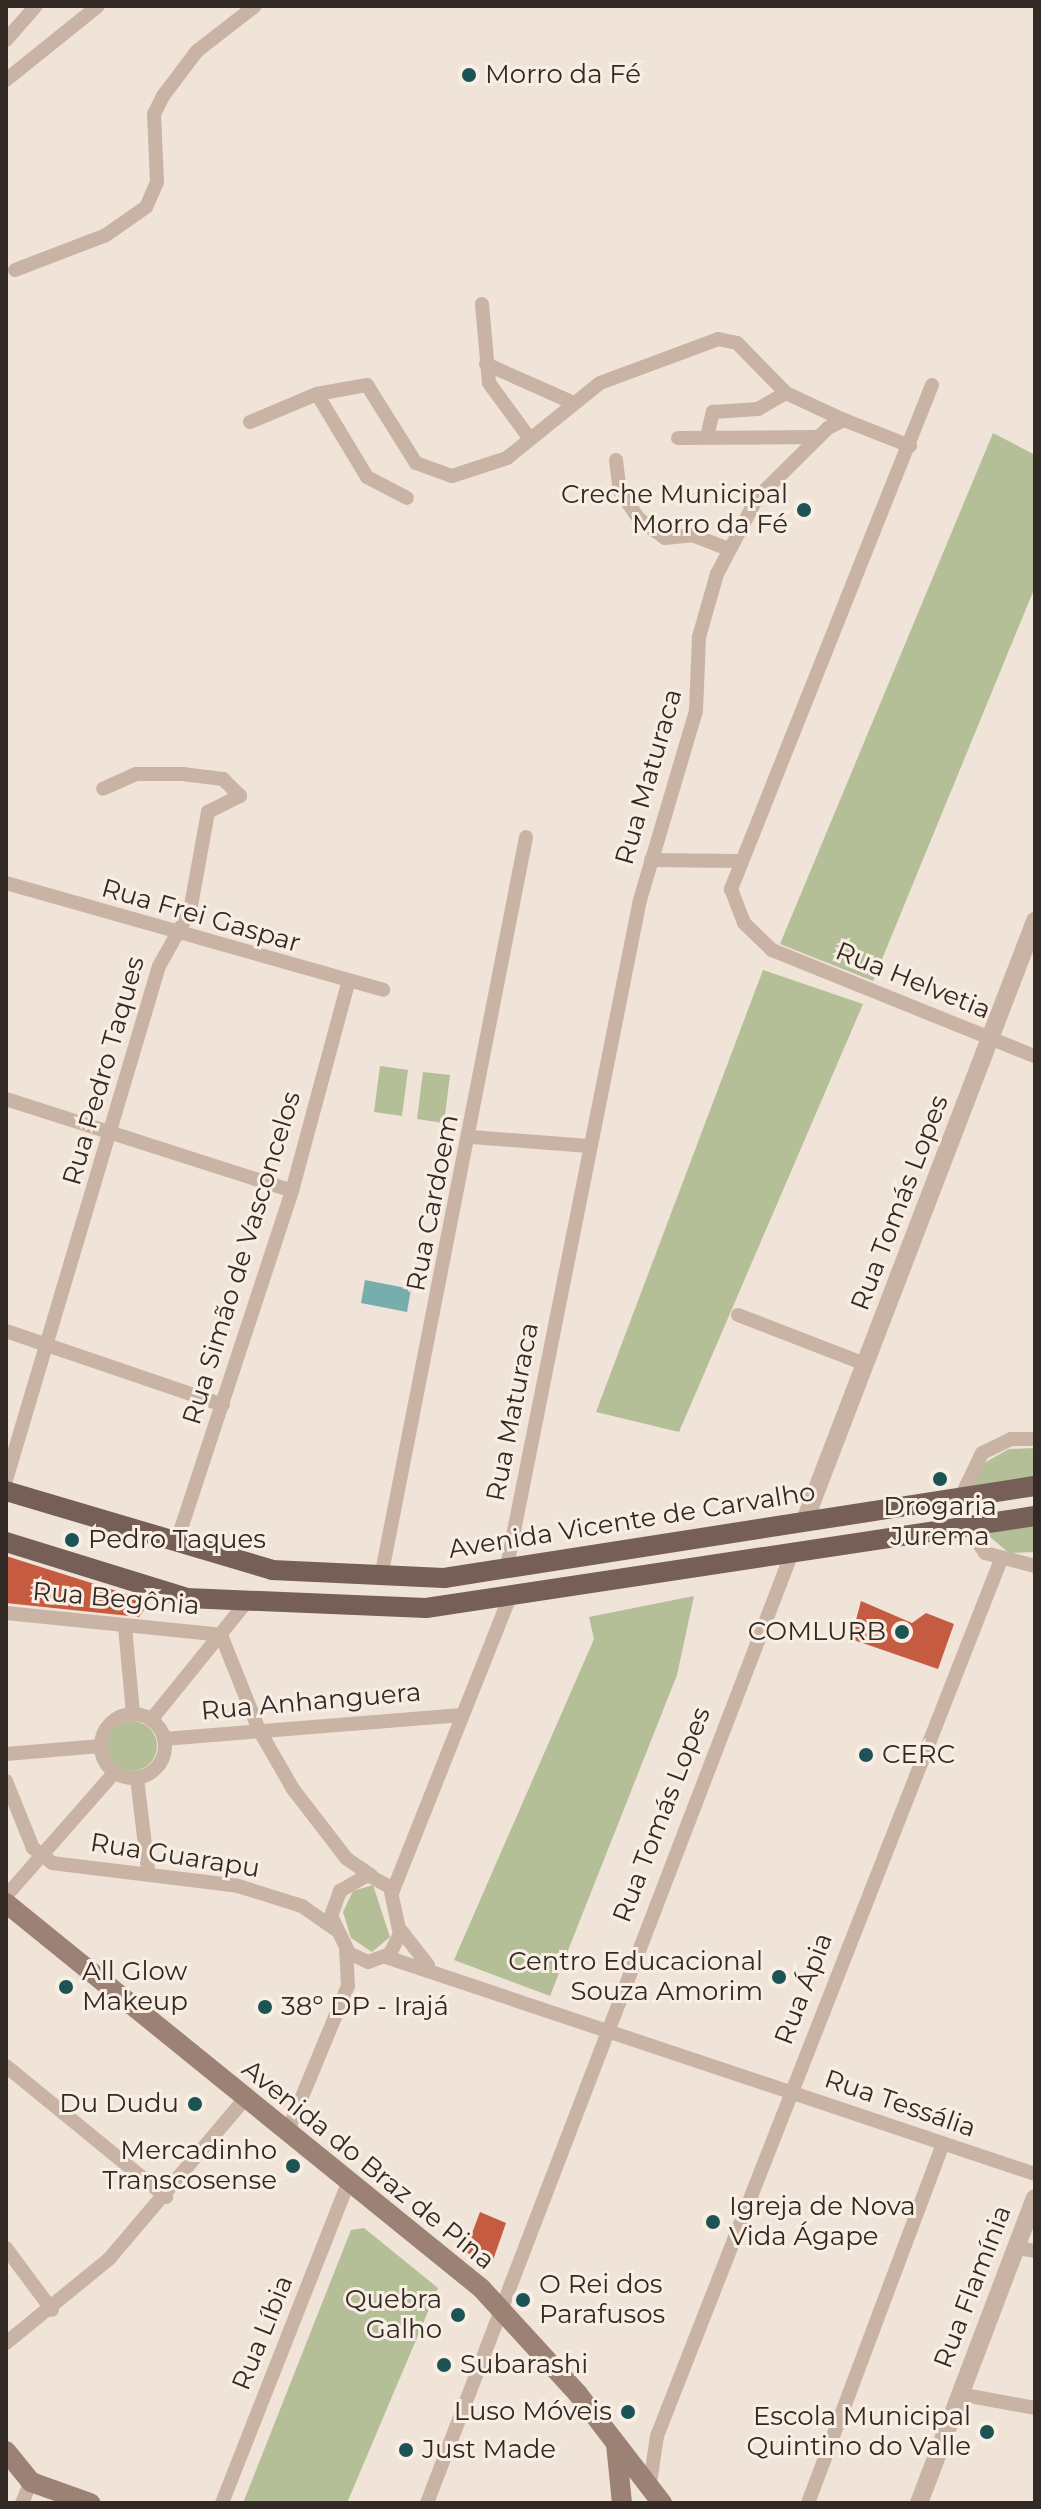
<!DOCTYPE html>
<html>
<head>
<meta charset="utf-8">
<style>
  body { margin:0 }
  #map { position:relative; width:1041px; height:2509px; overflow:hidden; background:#f0e3d7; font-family:Montserrat,sans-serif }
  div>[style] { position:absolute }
  .green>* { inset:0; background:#b4bf98 }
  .round { border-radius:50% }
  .water>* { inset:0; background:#77adad }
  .building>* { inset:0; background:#c55b41 }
  .minor>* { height:14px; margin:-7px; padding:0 7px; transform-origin:7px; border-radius:7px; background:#c8b3a4 }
  .minor>.ring { margin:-7px; padding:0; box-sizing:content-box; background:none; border:14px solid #c8b3a4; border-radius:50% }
  .tertiary>* { height:18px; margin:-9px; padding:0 9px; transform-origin:9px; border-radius:9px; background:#c8b3a4 }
  .secondary>* { height:20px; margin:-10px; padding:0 10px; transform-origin:10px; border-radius:10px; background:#9c8175 }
  .primary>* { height:20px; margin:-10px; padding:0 10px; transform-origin:10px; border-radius:10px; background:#755f56 }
  .dots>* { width:22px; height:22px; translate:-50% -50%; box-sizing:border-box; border:4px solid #f9eee3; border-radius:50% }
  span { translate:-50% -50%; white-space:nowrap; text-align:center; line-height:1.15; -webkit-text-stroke:6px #f9eee3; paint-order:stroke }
  .poi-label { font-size:26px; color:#332925 }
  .left { translate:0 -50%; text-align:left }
  .right { translate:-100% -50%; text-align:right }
  .street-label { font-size:26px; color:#332925 }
  .frame { position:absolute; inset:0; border:8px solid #332925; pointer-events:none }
</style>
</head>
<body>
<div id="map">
  <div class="green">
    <i style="clip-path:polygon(993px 433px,1035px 455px,1035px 587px,873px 981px,780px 944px)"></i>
    <i style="clip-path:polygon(763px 970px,863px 1004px,679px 1432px,596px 1412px)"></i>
    <i style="clip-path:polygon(380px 1066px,408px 1070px,402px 1116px,374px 1112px)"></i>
    <i style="clip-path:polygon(423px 1072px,450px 1075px,444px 1123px,417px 1119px)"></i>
    <i style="clip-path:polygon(1035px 1448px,1035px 1481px,972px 1487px,984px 1463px,1009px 1449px)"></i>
    <i style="clip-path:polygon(1035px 1521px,1035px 1552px,1009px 1553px,976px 1525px)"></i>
    <i style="clip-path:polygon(694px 1596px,677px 1675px,550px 1996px,454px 1960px,594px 1639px,589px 1617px)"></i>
    <i class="round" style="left:107px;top:1721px;width:50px;height:50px"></i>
    <i style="clip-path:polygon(373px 1885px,390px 1937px,372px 1952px,351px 1938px,343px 1912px,353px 1891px)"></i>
    <i style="clip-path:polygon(364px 2228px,438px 2288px,347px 2503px,243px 2503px,351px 2230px)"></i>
  </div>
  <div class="water">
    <i style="clip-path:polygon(365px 1280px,411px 1289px,407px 1312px,361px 1303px)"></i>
  </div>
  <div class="building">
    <i style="clip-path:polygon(6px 1556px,142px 1599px,146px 1607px,139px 1617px,6px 1603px)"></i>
    <i style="clip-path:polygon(861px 1601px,912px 1623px,926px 1613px,954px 1624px,938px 1669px,851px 1639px)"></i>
    <i style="clip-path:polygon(480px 2212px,506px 2223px,492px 2263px,465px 2252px)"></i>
  </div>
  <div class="minor">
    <i style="left:6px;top:40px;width:45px;rotate:-48.6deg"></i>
    <i style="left:6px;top:80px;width:118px;rotate:-38.8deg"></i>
    <i style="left:15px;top:270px;width:97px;rotate:-21deg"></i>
    <i style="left:106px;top:235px;width:49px;rotate:-35deg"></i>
    <i style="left:146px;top:207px;width:27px;rotate:-66deg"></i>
    <i style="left:157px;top:182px;width:68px;rotate:-92.5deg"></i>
    <i style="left:154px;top:114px;width:20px;rotate:-63deg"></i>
    <i style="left:163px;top:96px;width:56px;rotate:-52.9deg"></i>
    <i style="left:197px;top:51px;width:73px;rotate:-37.8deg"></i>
    <i style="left:482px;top:304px;width:79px;rotate:84.9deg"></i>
    <i style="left:489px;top:383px;width:69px;rotate:53.8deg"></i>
    <i style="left:486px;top:364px;width:91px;rotate:24deg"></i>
    <i style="left:932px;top:385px;width:543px;rotate:111.74deg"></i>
    <i style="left:731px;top:889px;width:36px;rotate:69deg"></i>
    <i style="left:744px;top:923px;width:39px;rotate:44deg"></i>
    <i style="left:772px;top:950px;width:284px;rotate:22deg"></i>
    <i style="left:317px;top:394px;width:97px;rotate:58.9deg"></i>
    <i style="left:367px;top:477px;width:45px;rotate:27.7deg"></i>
    <i style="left:250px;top:422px;width:73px;rotate:-22.7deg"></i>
    <i style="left:317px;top:394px;width:51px;rotate:-10.2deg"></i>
    <i style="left:367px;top:385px;width:92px;rotate:57.9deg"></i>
    <i style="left:416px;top:463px;width:38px;rotate:20deg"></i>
    <i style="left:452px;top:476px;width:58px;rotate:-18.1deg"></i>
    <i style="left:507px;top:458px;width:119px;rotate:-38.9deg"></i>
    <i style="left:600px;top:383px;width:126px;rotate:-20.4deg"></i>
    <i style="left:718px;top:339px;width:19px;rotate:12deg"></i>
    <i style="left:737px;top:343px;width:70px;rotate:45.6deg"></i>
    <i style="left:786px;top:393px;width:64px;rotate:25deg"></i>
    <i style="left:707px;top:437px;width:26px;rotate:-77deg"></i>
    <i style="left:713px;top:412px;width:45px;rotate:-3.8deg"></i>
    <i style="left:758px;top:409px;width:32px;rotate:-30deg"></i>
    <i style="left:678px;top:438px;width:138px;rotate:-0.4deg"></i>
    <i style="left:616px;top:460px;width:31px;rotate:83deg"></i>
    <i style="left:620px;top:491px;width:34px;rotate:56deg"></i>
    <i style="left:639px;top:519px;width:32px;rotate:36deg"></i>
    <i style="left:665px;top:538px;width:27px;rotate:-6deg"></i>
    <i style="left:692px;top:535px;width:36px;rotate:21deg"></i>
    <i style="left:651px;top:860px;width:86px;rotate:0.7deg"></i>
    <i style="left:6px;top:883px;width:392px;rotate:15.8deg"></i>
    <i style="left:6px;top:1099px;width:300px;rotate:17.8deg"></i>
    <i style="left:472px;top:1137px;width:117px;rotate:4.4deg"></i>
    <i style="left:738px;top:1315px;width:136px;rotate:21.1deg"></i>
    <i style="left:6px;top:1331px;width:229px;rotate:18.8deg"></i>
    <i style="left:1035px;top:1439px;width:24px;rotate:180deg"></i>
    <i style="left:1011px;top:1439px;width:32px;rotate:154deg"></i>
    <i style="left:982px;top:1453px;width:49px;rotate:115.5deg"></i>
    <i style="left:961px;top:1497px;width:26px;rotate:81deg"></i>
    <i style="left:965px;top:1523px;width:36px;rotate:56deg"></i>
    <i style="left:985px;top:1553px;width:52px;rotate:14.6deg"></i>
    <i style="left:6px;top:1480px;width:536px;rotate:-73.42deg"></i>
    <i style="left:159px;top:966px;width:63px;rotate:-60.6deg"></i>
    <i style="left:190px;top:911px;width:101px;rotate:-79.7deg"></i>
    <i style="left:208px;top:812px;width:36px;rotate:-27deg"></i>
    <i style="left:240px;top:796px;width:24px;rotate:-135deg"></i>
    <i style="left:223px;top:779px;width:39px;rotate:-173deg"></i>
    <i style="left:184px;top:774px;width:48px;rotate:180deg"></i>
    <i style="left:136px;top:774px;width:36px;rotate:156deg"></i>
    <i style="left:176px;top:1544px;width:372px;rotate:-71.8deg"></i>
    <i style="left:292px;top:1191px;width:214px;rotate:-74.9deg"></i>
    <i style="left:506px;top:1571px;width:684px;rotate:-78.71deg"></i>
    <i style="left:640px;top:900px;width:197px;rotate:-73.5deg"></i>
    <i style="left:696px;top:711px;width:74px;rotate:-87.7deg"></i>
    <i style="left:699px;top:637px;width:66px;rotate:-74.1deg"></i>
    <i style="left:717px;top:574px;width:86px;rotate:-62.2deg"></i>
    <i style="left:757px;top:498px;width:100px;rotate:-44.6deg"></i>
    <i style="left:828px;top:428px;width:18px;rotate:-27deg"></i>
    <i style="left:844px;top:420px;width:71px;rotate:21.5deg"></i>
    <i style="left:381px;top:1577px;width:754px;rotate:-78.91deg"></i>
    <i style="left:6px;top:1613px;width:216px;rotate:5.8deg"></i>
    <i style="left:125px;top:1627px;width:87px;rotate:84.7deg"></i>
    <i style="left:221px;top:1635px;width:102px;rotate:68.2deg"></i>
    <i style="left:259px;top:1730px;width:68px;rotate:60deg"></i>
    <i style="left:293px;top:1789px;width:88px;rotate:52.4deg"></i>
    <i style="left:347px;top:1859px;width:29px;rotate:34deg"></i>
    <i class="ring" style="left:101px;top:1714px;width:50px;height:50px"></i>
    <i style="left:151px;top:1720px;width:149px;rotate:-51deg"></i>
    <i style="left:164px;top:1739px;width:299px;rotate:-4.6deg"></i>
    <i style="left:6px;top:1754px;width:95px;rotate:-4.8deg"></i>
    <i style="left:137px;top:1778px;width:93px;rotate:83.2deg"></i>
    <i style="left:6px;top:1781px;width:72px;rotate:68.1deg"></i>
    <i style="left:33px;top:1848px;width:24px;rotate:38deg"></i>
    <i style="left:52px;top:1863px;width:187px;rotate:7deg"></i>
    <i style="left:238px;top:1886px;width:67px;rotate:17.4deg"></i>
    <i style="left:302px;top:1906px;width:40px;rotate:34.9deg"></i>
    <i style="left:368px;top:1875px;width:25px;rotate:29deg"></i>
    <i style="left:390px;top:1887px;width:48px;rotate:78deg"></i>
    <i style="left:400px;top:1934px;width:22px;rotate:117deg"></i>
    <i style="left:390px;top:1954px;width:23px;rotate:160deg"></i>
    <i style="left:368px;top:1962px;width:21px;rotate:-155deg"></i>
    <i style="left:349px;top:1953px;width:41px;rotate:-115.9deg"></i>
    <i style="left:331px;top:1916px;width:27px;rotate:-70deg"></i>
    <i style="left:340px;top:1891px;width:32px;rotate:-30deg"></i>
    <i style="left:392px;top:1893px;width:316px;rotate:-68.3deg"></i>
    <i style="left:6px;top:1896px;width:165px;rotate:-48.7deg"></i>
    <i style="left:399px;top:1928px;width:47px;rotate:51.9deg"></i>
    <i style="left:386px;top:1957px;width:684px;rotate:18.49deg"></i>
    <i style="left:6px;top:2066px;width:207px;rotate:39.3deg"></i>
    <i style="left:287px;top:2133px;width:159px;rotate:-67.5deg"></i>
    <i style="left:348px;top:1986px;width:36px;rotate:-93deg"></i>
    <i style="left:6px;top:2248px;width:77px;rotate:53.4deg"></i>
    <i style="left:1017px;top:2248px;width:18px;rotate:9deg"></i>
    <i style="left:6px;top:2343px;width:133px;rotate:-39.2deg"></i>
    <i style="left:109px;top:2259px;width:209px;rotate:-49.7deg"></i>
    <i style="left:959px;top:2394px;width:77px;rotate:10.4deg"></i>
    <i style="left:650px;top:2483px;width:48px;rotate:-81.5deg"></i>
    <i style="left:657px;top:2436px;width:939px;rotate:-68.57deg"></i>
    <i style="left:22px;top:2503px;width:23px;rotate:-67deg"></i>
    <i style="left:222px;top:2503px;width:346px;rotate:-68.5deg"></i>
    <i style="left:427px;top:2503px;width:1021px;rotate:-68.99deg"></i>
    <i style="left:808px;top:2503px;width:381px;rotate:-69.4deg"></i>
  </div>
  <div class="tertiary">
    <i style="left:805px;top:1520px;width:642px;rotate:-68.99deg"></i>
    <i style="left:919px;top:2503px;width:326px;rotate:-69.2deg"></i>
  </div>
  <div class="secondary">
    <i style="left:6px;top:1903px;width:611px;rotate:39.03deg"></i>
    <i style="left:481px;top:2288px;width:144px;rotate:47.5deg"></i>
    <i style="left:578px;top:2394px;width:138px;rotate:52.4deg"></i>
    <i style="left:616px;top:2444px;width:59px;rotate:84.2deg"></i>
    <i style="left:6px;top:2451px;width:40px;rotate:51deg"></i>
    <i style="left:31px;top:2482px;width:63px;rotate:19.6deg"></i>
  </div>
  <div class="primary">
    <i style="left:6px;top:1491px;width:277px;rotate:16.5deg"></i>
    <i style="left:272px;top:1570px;width:172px;rotate:2.7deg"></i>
    <i style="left:444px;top:1578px;width:598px;rotate:-8.85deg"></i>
    <i style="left:6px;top:1542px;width:189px;rotate:17.2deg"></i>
    <i style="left:187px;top:1598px;width:239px;rotate:2.4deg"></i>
    <i style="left:426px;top:1608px;width:616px;rotate:-8.59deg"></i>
  </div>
  <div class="dots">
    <i style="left:469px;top:75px;background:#1c5354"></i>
    <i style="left:804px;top:510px;background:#1c5354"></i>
    <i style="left:940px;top:1479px;background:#1c5354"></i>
    <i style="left:72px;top:1540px;background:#1c5354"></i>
    <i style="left:902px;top:1632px;background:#1c5354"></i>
    <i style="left:866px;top:1755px;background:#1c5354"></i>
    <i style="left:779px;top:1977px;background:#1c5354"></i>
    <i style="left:66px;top:1987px;background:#1c5354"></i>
    <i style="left:265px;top:2007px;background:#1c5354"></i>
    <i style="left:195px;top:2104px;background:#1c5354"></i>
    <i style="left:293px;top:2166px;background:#1c5354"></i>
    <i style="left:713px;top:2222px;background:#1c5354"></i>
    <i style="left:523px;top:2300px;background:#1c5354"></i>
    <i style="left:458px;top:2315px;background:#1c5354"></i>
    <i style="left:444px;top:2365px;background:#1c5354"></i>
    <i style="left:628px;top:2412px;background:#1c5354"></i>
    <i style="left:987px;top:2432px;background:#1c5354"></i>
    <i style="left:406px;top:2450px;background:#1c5354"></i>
  </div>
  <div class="poi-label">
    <span class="left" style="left:485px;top:75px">Morro da Fé</span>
    <span class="right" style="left:788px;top:510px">Creche Municipal<br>Morro da Fé</span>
    <span style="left:940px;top:1522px">Drogaria<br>Jurema</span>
    <span class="left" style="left:88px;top:1540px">Pedro Taques</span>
    <span class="right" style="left:886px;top:1632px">COMLURB</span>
    <span class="left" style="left:882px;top:1755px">CERC</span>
    <span class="right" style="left:763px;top:1977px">Centro Educacional<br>Souza Amorim</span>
    <span class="left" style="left:82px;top:1987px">All Glow<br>Makeup</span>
    <span class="left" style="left:281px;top:2007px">38º DP - Irajá</span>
    <span class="right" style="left:179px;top:2104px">Du Dudu</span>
    <span class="right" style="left:277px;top:2166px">Mercadinho<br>Transcosense</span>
    <span class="left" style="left:729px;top:2222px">Igreja de Nova<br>Vida Ágape</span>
    <span class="left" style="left:539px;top:2300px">O Rei dos<br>Parafusos</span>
    <span class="right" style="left:442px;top:2315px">Quebra<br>Galho</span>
    <span class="left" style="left:460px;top:2365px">Subarashi</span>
    <span class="right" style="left:612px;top:2412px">Luso Móveis</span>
    <span class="right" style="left:971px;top:2432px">Escola Municipal<br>Quintino do Valle</span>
    <span class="left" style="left:422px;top:2450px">Just Made</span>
  </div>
  <div class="street-label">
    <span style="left:649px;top:777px;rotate:-74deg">Rua Maturaca</span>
    <span style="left:201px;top:916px;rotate:16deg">Rua Frei Gaspar</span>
    <span style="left:913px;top:981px;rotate:22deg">Rua Helvetia</span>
    <span style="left:104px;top:1071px;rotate:-74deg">Rua Pedro Taques</span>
    <span style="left:433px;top:1203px;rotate:-79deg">Rua Cardoem</span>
    <span style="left:900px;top:1203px;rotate:-69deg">Rua Tomás Lopes</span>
    <span style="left:242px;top:1258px;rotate:-73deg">Rua Simão de Vasconcelos</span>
    <span style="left:513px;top:1412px;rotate:-79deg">Rua Maturaca</span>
    <span style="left:632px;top:1521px;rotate:-9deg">Avenida Vicente de Carvalho</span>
    <span style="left:116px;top:1599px;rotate:5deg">Rua Begônia</span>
    <span style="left:311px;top:1702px;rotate:-5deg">Rua Anhanguera</span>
    <span style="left:662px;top:1815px;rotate:-69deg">Rua Tomás Lopes</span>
    <span style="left:175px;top:1856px;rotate:9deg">Rua Guarapu</span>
    <span style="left:804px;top:1989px;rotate:-69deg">Rua Ápia</span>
    <span style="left:900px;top:2104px;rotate:19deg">Rua Tessália</span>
    <span style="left:368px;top:2165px;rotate:39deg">Avenida do Braz de Pina</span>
    <span style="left:973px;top:2287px;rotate:-69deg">Rua Flamínia</span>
    <span style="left:263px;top:2333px;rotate:-68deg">Rua Líbia</span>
  </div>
  <div class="frame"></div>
</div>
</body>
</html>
